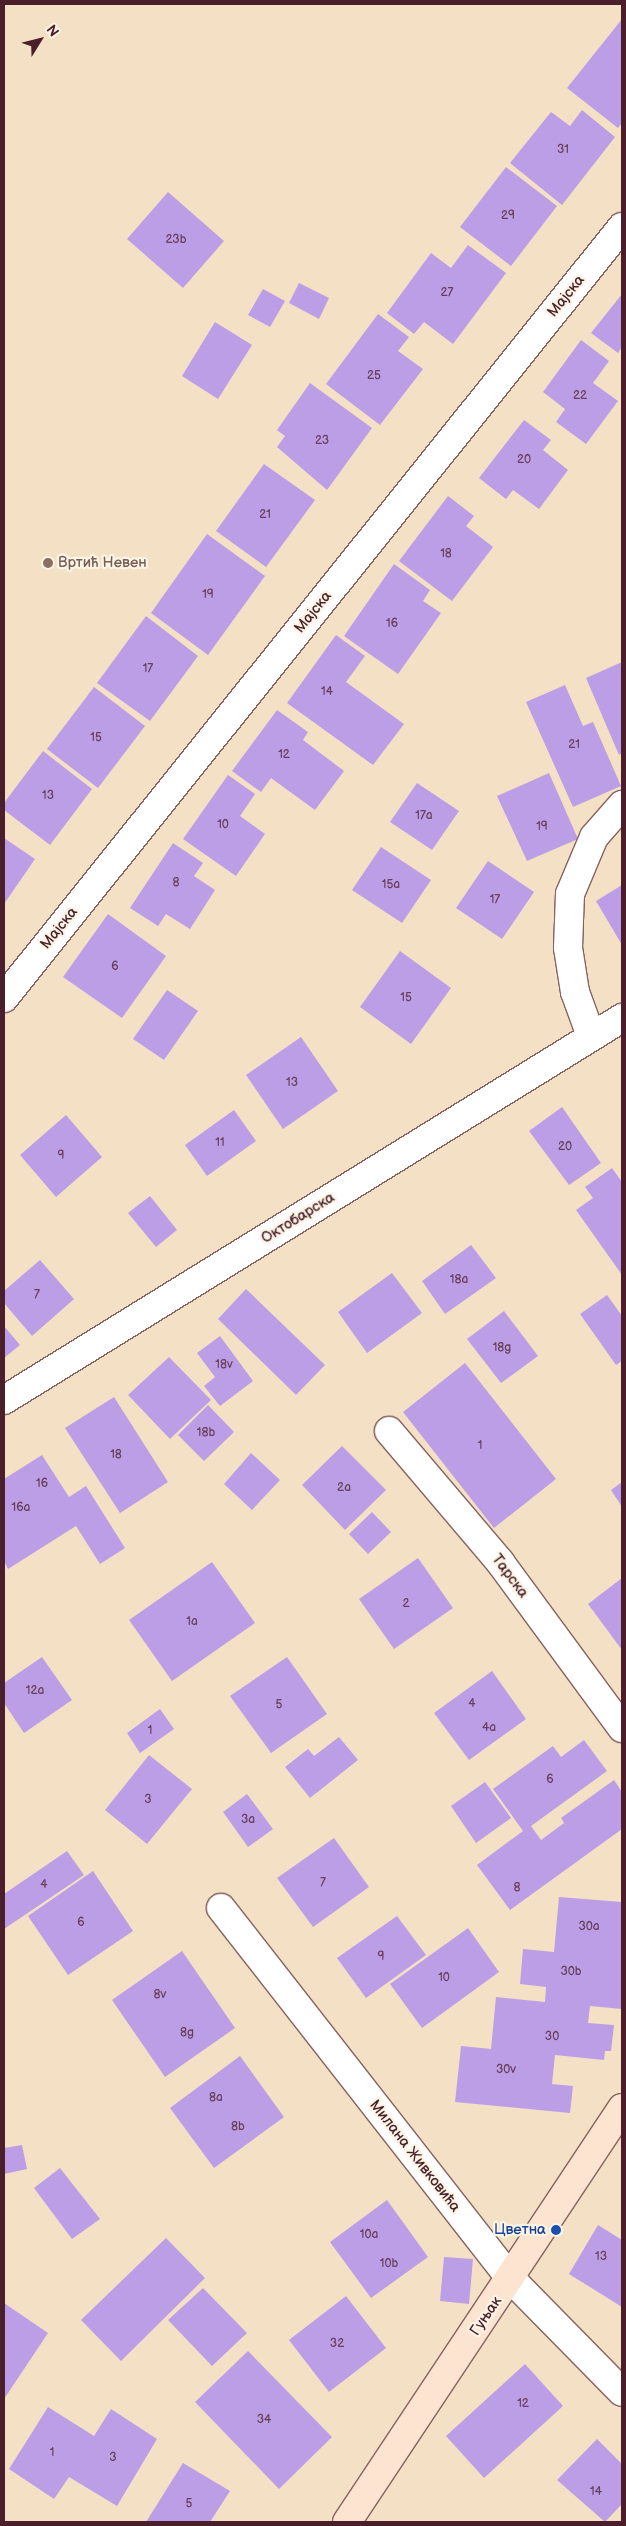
<!DOCTYPE html>
<html>
<head>
<meta charset="utf-8">
<style>
  body { margin:0 }
  #map { position:relative; width:626px; height:2526px; overflow:hidden; background:#f4e1c5; font-family:"Balsamiq Sans",sans-serif }
  div>[style] { position:absolute }
  .building>* { inset:0; background:#bc9ee6 }
  .roads { filter:drop-shadow(1px 0 #866361) drop-shadow(-1px 0 #866361) drop-shadow(0 1px #866361) drop-shadow(0 -1px #866361) }
  .street>* { height:28px; margin:-14px; padding:0 14px; transform-origin:14px; border-radius:14px; background:#fff }
  .secondary>* { height:28px; margin:-14px; padding:0 14px; transform-origin:14px; border-radius:14px; background:#fde4d1 }
  .dots>* { width:14px; height:14px; translate:-50% -50%; box-sizing:border-box; border:2px solid #fcf5e5; border-radius:50% }
  span { translate:-50% -50%; white-space:nowrap; text-align:center; line-height:1.15; -webkit-text-stroke:4.5px #fcf5e5; paint-order:stroke }
  .number-label { font-size:12px; color:#663f5a }
  .number-label span { -webkit-text-stroke-width:0 }
  .street-label { font-size:15px; color:#4a1f2b }
  .education-label { font-size:15px; color:#785e54 }
  .left { translate:0 -50%; text-align:left }
  .transit-label { font-size:15px; color:#164399 }
  .right { translate:-100% -50%; text-align:right }
  .frame { position:absolute; inset:0; border:5px solid #4a1f2b; pointer-events:none }
  .north { position:absolute; left:15px; top:15px; width:50px; height:50px; -webkit-text-stroke:4px #fcf5e5; paint-order:stroke; rotate:54deg; font-size:14px; font-weight:700; line-height:20px; text-align:center; color:#4a1f2b }
  .north::after { content:''; display:block; margin:auto; width:18px; height:22px; background:#4a1f2b; clip-path:polygon(50% 0,100% 100%,50% 72%,0 100%) }
</style>
</head>
<body>
<div id="map">
  <div class="building">
    <i style="clip-path:polygon(622px 19px,622px 123px,618px 128px,567px 88px)"></i>
    <i style="clip-path:polygon(582px 110px,615px 137px,562px 205px,510px 163px,551px 112px,570px 126px)"></i>
    <i style="clip-path:polygon(506px 167px,557px 206px,511px 266px,460px 227px)"></i>
    <i style="clip-path:polygon(168px 192px,224px 241px,183px 288px,127px 239px)"></i>
    <i style="clip-path:polygon(468px 245px,506px 273px,453px 344px,424px 322px,414px 334px,387px 313px,431px 253px,451px 268px)"></i>
    <i style="clip-path:polygon(299px 283px,329px 298px,319px 319px,289px 303px)"></i>
    <i style="clip-path:polygon(263px 289px,285px 301px,270px 327px,248px 315px)"></i>
    <i style="clip-path:polygon(622px 294px,622px 347px,618px 353px,591px 333px)"></i>
    <i style="clip-path:polygon(378px 314px,409px 337px,398px 351px,423px 369px,380px 425px,326px 384px)"></i>
    <i style="clip-path:polygon(215px 322px,252px 345px,218px 399px,182px 376px)"></i>
    <i style="clip-path:polygon(581px 340px,609px 361px,593px 383px,618px 401px,586px 444px,556px 422px,565px 409px,543px 392px)"></i>
    <i style="clip-path:polygon(310px 383px,372px 428px,327px 490px,277px 447px,285px 436px,277px 430px)"></i>
    <i style="clip-path:polygon(524px 420px,551px 440px,543px 450px,568px 470px,539px 509px,513px 490px,506px 499px,479px 478px)"></i>
    <i style="clip-path:polygon(264px 464px,315px 500px,266px 567px,216px 531px)"></i>
    <i style="clip-path:polygon(448px 496px,474px 516px,466px 526px,493px 547px,452px 601px,399px 561px)"></i>
    <i style="clip-path:polygon(207px 534px,265px 576px,208px 655px,151px 613px)"></i>
    <i style="clip-path:polygon(394px 564px,430px 590px,423px 601px,441px 613px,398px 674px,344px 636px)"></i>
    <i style="clip-path:polygon(146px 616px,198px 656px,150px 721px,97px 683px)"></i>
    <i style="clip-path:polygon(336px 635px,365px 656px,346px 682px,404px 724px,373px 765px,287px 703px)"></i>
    <i style="clip-path:polygon(622px 662px,622px 753px,619px 755px,586px 678px)"></i>
    <i style="clip-path:polygon(565px 685px,583px 726px,593px 722px,621px 786px,573px 807px,526px 702px)"></i>
    <i style="clip-path:polygon(94px 687px,145px 726px,98px 788px,47px 749px)"></i>
    <i style="clip-path:polygon(277px 710px,308px 732px,303px 740px,344px 771px,315px 810px,271px 778px,261px 792px,232px 771px)"></i>
    <i style="clip-path:polygon(43px 751px,92px 789px,50px 845px,4px 810px,4px 803px)"></i>
    <i style="clip-path:polygon(549px 773px,578px 839px,527px 861px,497px 796px)"></i>
    <i style="clip-path:polygon(228px 775px,255px 794px,240px 816px,265px 834px,236px 876px,183px 839px)"></i>
    <i style="clip-path:polygon(417px 783px,459px 811px,432px 850px,390px 822px)"></i>
    <i style="clip-path:polygon(4px 838px,35px 859px,4px 904px)"></i>
    <i style="clip-path:polygon(173px 843px,203px 863px,194px 876px,215px 890px,190px 929px,166px 914px,158px 926px,130px 908px)"></i>
    <i style="clip-path:polygon(381px 847px,431px 880px,402px 923px,352px 890px)"></i>
    <i style="clip-path:polygon(488px 861px,534px 892px,502px 939px,456px 908px)"></i>
    <i style="clip-path:polygon(622px 885px,622px 945px,596px 901px)"></i>
    <i style="clip-path:polygon(108px 914px,166px 956px,122px 1018px,63px 977px)"></i>
    <i style="clip-path:polygon(400px 951px,451px 988px,411px 1044px,360px 1007px)"></i>
    <i style="clip-path:polygon(167px 990px,198px 1011px,164px 1060px,133px 1039px)"></i>
    <i style="clip-path:polygon(301px 1037px,338px 1091px,283px 1129px,246px 1075px)"></i>
    <i style="clip-path:polygon(562px 1107px,601px 1163px,569px 1185px,529px 1131px)"></i>
    <i style="clip-path:polygon(234px 1110px,256px 1141px,207px 1176px,185px 1145px)"></i>
    <i style="clip-path:polygon(66px 1115px,102px 1157px,56px 1197px,20px 1155px)"></i>
    <i style="clip-path:polygon(612px 1168px,622px 1182px,622px 1275px,576px 1210px,593px 1198px,585px 1187px)"></i>
    <i style="clip-path:polygon(150px 1196px,177px 1230px,156px 1247px,128px 1213px)"></i>
    <i style="clip-path:polygon(471px 1245px,496px 1278px,445px 1314px,422px 1281px)"></i>
    <i style="clip-path:polygon(40px 1260px,74px 1299px,32px 1336px,4px 1303px,4px 1291px)"></i>
    <i style="clip-path:polygon(392px 1273px,422px 1313px,367px 1353px,338px 1312px)"></i>
    <i style="clip-path:polygon(246px 1289px,325px 1365px,296px 1395px,218px 1319px)"></i>
    <i style="clip-path:polygon(607px 1295px,622px 1316px,622px 1361px,616px 1365px,580px 1314px)"></i>
    <i style="clip-path:polygon(504px 1311px,538px 1356px,501px 1383px,467px 1339px)"></i>
    <i style="clip-path:polygon(4px 1326px,20px 1345px,4px 1358px)"></i>
    <i style="clip-path:polygon(220px 1336px,253px 1381px,220px 1406px,204px 1386px,215px 1377px,197px 1353px)"></i>
    <i style="clip-path:polygon(169px 1357px,211px 1400px,170px 1439px,128px 1395px)"></i>
    <i style="clip-path:polygon(465px 1363px,556px 1479px,494px 1528px,403px 1412px)"></i>
    <i style="clip-path:polygon(114px 1397px,168px 1482px,120px 1513px,65px 1428px)"></i>
    <i style="clip-path:polygon(208px 1405px,234px 1432px,204px 1461px,178px 1435px)"></i>
    <i style="clip-path:polygon(342px 1446px,386px 1490px,345px 1530px,302px 1485px)"></i>
    <i style="clip-path:polygon(251px 1453px,280px 1480px,252px 1510px,224px 1484px)"></i>
    <i style="clip-path:polygon(42px 1455px,69px 1497px,86px 1486px,125px 1548px,100px 1564px,76px 1526px,8px 1569px,4px 1561px,4px 1479px)"></i>
    <i style="clip-path:polygon(622px 1482px,622px 1507px,611px 1490px)"></i>
    <i style="clip-path:polygon(372px 1512px,391px 1532px,368px 1554px,349px 1534px)"></i>
    <i style="clip-path:polygon(418px 1558px,453px 1608px,394px 1649px,359px 1599px)"></i>
    <i style="clip-path:polygon(212px 1562px,255px 1623px,172px 1681px,129px 1620px)"></i>
    <i style="clip-path:polygon(622px 1578px,622px 1650px,588px 1604px)"></i>
    <i style="clip-path:polygon(42px 1657px,72px 1700px,24px 1733px,4px 1703px,4px 1683px)"></i>
    <i style="clip-path:polygon(287px 1657px,327px 1714px,271px 1753px,230px 1696px)"></i>
    <i style="clip-path:polygon(492px 1671px,526px 1719px,469px 1760px,434px 1713px)"></i>
    <i style="clip-path:polygon(160px 1709px,174px 1729px,140px 1753px,127px 1733px)"></i>
    <i style="clip-path:polygon(339px 1737px,358px 1760px,310px 1798px,285px 1767px,308px 1749px,314px 1756px)"></i>
    <i style="clip-path:polygon(584px 1740px,607px 1771px,531px 1826px,541px 1840px,564px 1823px,561px 1818px,614px 1780px,622px 1792px,622px 1829px,510px 1910px,477px 1865px,523px 1831px,493px 1789px,553px 1746px,561px 1757px)"></i>
    <i style="clip-path:polygon(149px 1755px,192px 1789px,147px 1844px,105px 1810px)"></i>
    <i style="clip-path:polygon(485px 1782px,511px 1818px,476px 1843px,451px 1806px)"></i>
    <i style="clip-path:polygon(247px 1794px,273px 1829px,248px 1847px,223px 1812px)"></i>
    <i style="clip-path:polygon(334px 1838px,369px 1887px,313px 1927px,277px 1878px)"></i>
    <i style="clip-path:polygon(67px 1851px,84px 1875px,4px 1929px,4px 1894px)"></i>
    <i style="clip-path:polygon(93px 1871px,133px 1931px,68px 1975px,28px 1916px)"></i>
    <i style="clip-path:polygon(559px 1897px,622px 1902px,622px 2009px,590px 2006px,588px 2023px,614px 2025px,611px 2051px,605px 2051px,604px 2060px,555px 2055px,552px 2084px,573px 2086px,570px 2113px,455px 2102px,461px 2046px,491px 2049px,496px 1997px,545px 2002px,546px 1987px,520px 1984px,523px 1949px,554px 1952px)"></i>
    <i style="clip-path:polygon(397px 1916px,426px 1955px,366px 1998px,337px 1958px)"></i>
    <i style="clip-path:polygon(468px 1928px,499px 1972px,422px 2028px,390px 1984px)"></i>
    <i style="clip-path:polygon(182px 1951px,235px 2028px,165px 2077px,112px 2000px)"></i>
    <i style="clip-path:polygon(240px 2056px,284px 2117px,214px 2168px,170px 2108px)"></i>
    <i style="clip-path:polygon(22px 2145px,27px 2169px,4px 2174px,4px 2148px)"></i>
    <i style="clip-path:polygon(60px 2168px,100px 2219px,72px 2239px,34px 2188px)"></i>
    <i style="clip-path:polygon(387px 2200px,428px 2257px,371px 2298px,330px 2242px)"></i>
    <i style="clip-path:polygon(598px 2225px,622px 2240px,622px 2307px,569px 2274px)"></i>
    <i style="clip-path:polygon(166px 2238px,205px 2278px,121px 2361px,81px 2320px)"></i>
    <i style="clip-path:polygon(444px 2257px,473px 2259px,469px 2304px,440px 2301px)"></i>
    <i style="clip-path:polygon(203px 2288px,247px 2333px,212px 2366px,168px 2320px)"></i>
    <i style="clip-path:polygon(346px 2296px,386px 2348px,329px 2392px,289px 2340px)"></i>
    <i style="clip-path:polygon(4px 2303px,48px 2333px,4px 2399px)"></i>
    <i style="clip-path:polygon(248px 2351px,332px 2437px,279px 2489px,195px 2402px)"></i>
    <i style="clip-path:polygon(525px 2364px,563px 2406px,484px 2478px,446px 2436px)"></i>
    <i style="clip-path:polygon(48px 2407px,94px 2436px,111px 2409px,157px 2439px,117px 2506px,69px 2477px,54px 2499px,9px 2469px)"></i>
    <i style="clip-path:polygon(597px 2439px,622px 2464px,622px 2504px,605px 2522px,557px 2480px)"></i>
    <i style="clip-path:polygon(183px 2463px,230px 2491px,210px 2522px,146px 2522px)"></i>
  </div>
  <div class="roads">
    <div class="street">
      <i style="left:4px;top:998px;width:988px;rotate:-51.29deg"></i>
      <i style="left:591px;top:1036px;width:47px;rotate:-110deg"></i>
      <i style="left:575px;top:992px;width:45px;rotate:-99deg"></i>
      <i style="left:568px;top:948px;width:54px;rotate:-87.9deg"></i>
      <i style="left:570px;top:894px;width:62px;rotate:-67.2deg"></i>
      <i style="left:594px;top:837px;width:43px;rotate:-48.8deg"></i>
      <i style="left:4px;top:1400px;width:727px;rotate:-31.72deg"></i>
      <i style="left:389px;top:1431px;width:172px;rotate:49.7deg"></i>
      <i style="left:500px;top:1562px;width:206px;rotate:53.7deg"></i>
      <i style="left:221px;top:1908px;width:471px;rotate:52deg"></i>
      <i style="left:511px;top:2279px;width:158px;rotate:45.5deg"></i>
    </div>
    <div class="secondary">
      <i style="left:347px;top:2522px;width:497px;rotate:-56.4deg"></i>
    </div>
  </div>
  <div class="dots">
    <i style="left:48px;top:563px;background:#8d6e63"></i>
    <i style="left:556px;top:2230px;background:#1a4fb4"></i>
  </div>
  <div class="number-label">
    <span style="left:563px;top:150px">31</span>
    <span style="left:508px;top:216px">29</span>
    <span style="left:176px;top:240px">23b</span>
    <span style="left:447px;top:293px">27</span>
    <span style="left:374px;top:376px">25</span>
    <span style="left:580px;top:396px">22</span>
    <span style="left:322px;top:441px">23</span>
    <span style="left:524px;top:460px">20</span>
    <span style="left:265px;top:515px">21</span>
    <span style="left:446px;top:554px">18</span>
    <span style="left:208px;top:595px">19</span>
    <span style="left:392px;top:624px">16</span>
    <span style="left:148px;top:669px">17</span>
    <span style="left:327px;top:692px">14</span>
    <span style="left:96px;top:738px">15</span>
    <span style="left:574px;top:745px">21</span>
    <span style="left:284px;top:755px">12</span>
    <span style="left:48px;top:796px">13</span>
    <span style="left:424px;top:816px">17a</span>
    <span style="left:223px;top:825px">10</span>
    <span style="left:542px;top:827px">19</span>
    <span style="left:176px;top:883px">8</span>
    <span style="left:391px;top:885px">15a</span>
    <span style="left:495px;top:900px">17</span>
    <span style="left:115px;top:967px">6</span>
    <span style="left:406px;top:998px">15</span>
    <span style="left:292px;top:1083px">13</span>
    <span style="left:220px;top:1143px">11</span>
    <span style="left:565px;top:1147px">20</span>
    <span style="left:61px;top:1156px">9</span>
    <span style="left:459px;top:1280px">18a</span>
    <span style="left:37px;top:1295px">7</span>
    <span style="left:502px;top:1348px">18g</span>
    <span style="left:224px;top:1365px">18v</span>
    <span style="left:206px;top:1433px">18b</span>
    <span style="left:480px;top:1446px">1</span>
    <span style="left:116px;top:1455px">18</span>
    <span style="left:42px;top:1484px">16</span>
    <span style="left:344px;top:1488px">2a</span>
    <span style="left:21px;top:1508px">16a</span>
    <span style="left:406px;top:1604px">2</span>
    <span style="left:192px;top:1622px">1a</span>
    <span style="left:35px;top:1691px">12a</span>
    <span style="left:472px;top:1704px">4</span>
    <span style="left:279px;top:1705px">5</span>
    <span style="left:489px;top:1728px">4a</span>
    <span style="left:150px;top:1731px">1</span>
    <span style="left:550px;top:1780px">6</span>
    <span style="left:148px;top:1800px">3</span>
    <span style="left:248px;top:1820px">3a</span>
    <span style="left:323px;top:1883px">7</span>
    <span style="left:44px;top:1885px">4</span>
    <span style="left:517px;top:1888px">8</span>
    <span style="left:81px;top:1923px">6</span>
    <span style="left:589px;top:1927px">30a</span>
    <span style="left:381px;top:1957px">9</span>
    <span style="left:571px;top:1972px">30b</span>
    <span style="left:444px;top:1978px">10</span>
    <span style="left:160px;top:1995px">8v</span>
    <span style="left:187px;top:2033px">8g</span>
    <span style="left:552px;top:2037px">30</span>
    <span style="left:506px;top:2070px">30v</span>
    <span style="left:216px;top:2098px">8a</span>
    <span style="left:238px;top:2127px">8b</span>
    <span style="left:369px;top:2235px">10a</span>
    <span style="left:601px;top:2257px">13</span>
    <span style="left:389px;top:2264px">10b</span>
    <span style="left:337px;top:2344px">32</span>
    <span style="left:523px;top:2404px">12</span>
    <span style="left:264px;top:2420px">34</span>
    <span style="left:52px;top:2453px">1</span>
    <span style="left:113px;top:2458px">3</span>
    <span style="left:596px;top:2492px">14</span>
    <span style="left:189px;top:2504px">5</span>
  </div>
  <div class="street-label">
    <span style="left:566px;top:296px;rotate:-51deg">Мајска</span>
    <span style="left:313px;top:612px;rotate:-51deg">Мајска</span>
    <span style="left:59px;top:928px;rotate:-51deg">Мајска</span>
    <span style="left:298px;top:1218px;rotate:-32deg">Октобарска</span>
    <span style="left:510px;top:1576px;rotate:53deg">Тарска</span>
    <span style="left:415px;top:2156px;rotate:52deg">Милана Живковића</span>
    <span style="left:486px;top:2316px;rotate:-56deg">Гуњак</span>
  </div>
  <div class="education-label">
    <span class="left" style="left:58px;top:563px">Вртић Невен</span>
  </div>
  <div class="transit-label">
    <span class="right" style="left:546px;top:2230px">Цветна</span>
  </div>
  <div class="frame"></div>
  <div class="north">N</div>
</div>
</body>
</html>
